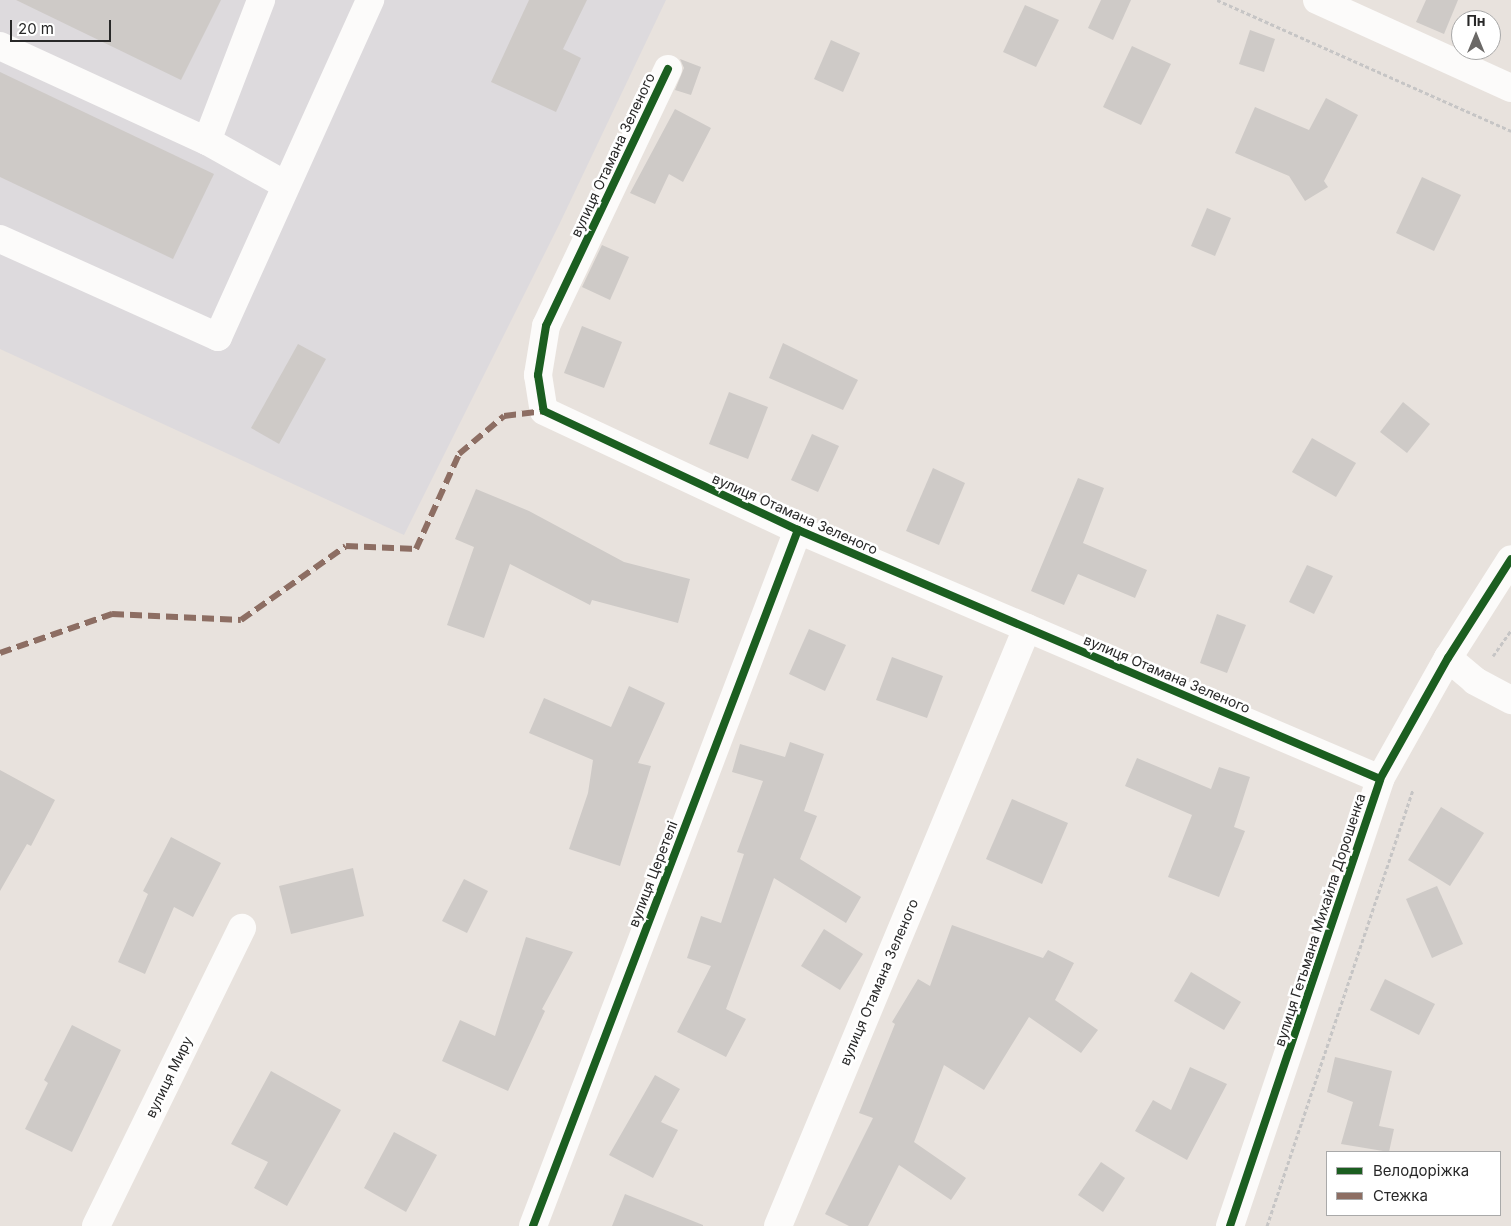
<!DOCTYPE html>
<html>
<head>
<meta charset="utf-8">
<style>
  body { margin:0 }
  #map { position:relative; width:1511px; height:1226px; overflow:hidden; background:#e8e2dd; font-family:Inter,sans-serif }
  div>[style] { position:absolute }
  .industrial>* { inset:0; background:#dddadd }
  .building>* { inset:0; background:#cecac7 }
  .path>* { height:3px; margin-top:-1.5px; transform-origin:0; background:repeating-linear-gradient(90deg,#c6c5c5 0 4px,transparent 0 6.5px) }
  .minor>* { height:28px; margin:-14px; padding:0 14px; transform-origin:14px; border-radius:14px; background:#fcfbfa }
  .quiet>* { height:6px; margin-top:-3px; transform-origin:0; background:repeating-linear-gradient(90deg,#8d6e63 0 12px,transparent 0 18px) }
  .cycleway>* { height:8px; margin:-4px; padding:0 4px; transform-origin:4px; border-radius:4px; background:#1b5e20 }
  span { translate:-50% -50%; white-space:nowrap; text-align:center; line-height:1.15; -webkit-text-stroke:5px #fff; paint-order:stroke }
  .street-label { font-size:14px; color:#282828 }
  .legend { position:absolute; left:1326px; top:1151px; width:175px; height:65px; box-sizing:border-box; background:#fff; border:1px solid #a9a9a9; margin:0; padding:6px 9px; list-style:none; font-size:15px; color:#282828 }
  .legend li { display:flex; align-items:center; gap:10px; height:25px }
  .legend b { width:25px; border:1px solid #a9a9a9 }
  .north { position:absolute; left:1451px; top:10px; width:50px; height:50px; box-sizing:border-box; background:#fff; border:1px solid #a9a9a9; border-radius:50%; rotate:0deg; font-size:14px; font-weight:700; line-height:20px; text-align:center; color:#282828 }
  .north::after { content:''; display:block; margin:auto; width:18px; height:22px; background:#6b6967; clip-path:polygon(50% 0,100% 100%,50% 72%,0 100%) }
  .scale { position:absolute; left:10px; top:20px; width:101px; height:22px; box-sizing:border-box; border:2px solid #282828; border-top:0; padding-left:6px; font-size:15px; line-height:18px; white-space:nowrap; color:#282828; -webkit-text-stroke:4px #fff; paint-order:stroke }
</style>
</head>
<body>
<div id="map">
  <div class="industrial">
    <i style="clip-path:polygon(0 0,666px 0,558px 227px,404px 535px,0 349px)"></i>
  </div>
  <div class="building">
    <i style="clip-path:polygon(16px 0,221px 0,181px 80px)"></i>
    <i style="clip-path:polygon(529px 0,587px 0,563px 49px,581px 58px,556px 112px,491px 82px)"></i>
    <i style="clip-path:polygon(1101px 0,1131px 0,1113px 40px,1088px 28px)"></i>
    <i style="clip-path:polygon(1426px 0,1458px 0,1444px 34px,1416px 22px)"></i>
    <i style="clip-path:polygon(1025px 5px,1059px 20px,1036px 67px,1003px 52px)"></i>
    <i style="clip-path:polygon(1250px 30px,1275px 39px,1264px 72px,1239px 64px)"></i>
    <i style="clip-path:polygon(831px 40px,860px 53px,843px 92px,814px 79px)"></i>
    <i style="clip-path:polygon(1132px 46px,1171px 64px,1141px 125px,1103px 107px)"></i>
    <i style="clip-path:polygon(680px 59px,701px 67px,691px 95px,675px 90px,684px 68px)"></i>
    <i style="clip-path:polygon(0 72px,214px 174px,173px 259px,0 177px)"></i>
    <i style="clip-path:polygon(1326px 98px,1358px 115px,1324px 181px,1328px 187px,1305px 201px,1289px 176px,1235px 153px,1255px 107px,1309px 130px)"></i>
    <i style="clip-path:polygon(675px 109px,711px 128px,683px 182px,669px 174px,655px 204px,630px 193px)"></i>
    <i style="clip-path:polygon(1422px 177px,1461px 195px,1434px 251px,1396px 233px)"></i>
    <i style="clip-path:polygon(1207px 208px,1231px 218px,1215px 256px,1191px 246px)"></i>
    <i style="clip-path:polygon(602px 245px,629px 257px,610px 300px,582px 287px)"></i>
    <i style="clip-path:polygon(582px 326px,622px 342px,604px 388px,564px 373px)"></i>
    <i style="clip-path:polygon(783px 343px,858px 380px,843px 410px,769px 378px)"></i>
    <i style="clip-path:polygon(298px 344px,326px 359px,279px 444px,251px 428px)"></i>
    <i style="clip-path:polygon(729px 392px,768px 407px,748px 459px,709px 444px)"></i>
    <i style="clip-path:polygon(1403px 402px,1430px 424px,1407px 453px,1380px 432px)"></i>
    <i style="clip-path:polygon(812px 434px,839px 446px,818px 492px,791px 480px)"></i>
    <i style="clip-path:polygon(1312px 438px,1356px 463px,1336px 497px,1292px 472px)"></i>
    <i style="clip-path:polygon(933px 468px,965px 483px,939px 545px,906px 531px)"></i>
    <i style="clip-path:polygon(1078px 478px,1104px 488px,1083px 543px,1147px 570px,1135px 598px,1078px 574px,1064px 605px,1031px 591px)"></i>
    <i style="clip-path:polygon(476px 489px,529px 511px,624px 562px,690px 579px,678px 623px,592px 600px,590px 605px,510px 564px,484px 638px,447px 625px,474px 547px,455px 539px)"></i>
    <i style="clip-path:polygon(1307px 565px,1333px 576px,1314px 614px,1289px 602px)"></i>
    <i style="clip-path:polygon(1217px 614px,1246px 625px,1227px 673px,1200px 663px)"></i>
    <i style="clip-path:polygon(809px 629px,846px 645px,825px 691px,789px 674px)"></i>
    <i style="clip-path:polygon(892px 657px,943px 676px,927px 718px,876px 700px)"></i>
    <i style="clip-path:polygon(629px 686px,665px 703px,638px 763px,651px 766px,620px 866px,569px 849px,588px 793px,593px 760px,529px 733px,544px 698px,611px 727px)"></i>
    <i style="clip-path:polygon(790px 742px,824px 754px,804px 811px,817px 816px,800px 859px,861px 897px,846px 923px,774px 878px,726px 1009px,746px 1019px,726px 1057px,677px 1032px,711px 966px,687px 958px,701px 916px,721px 923px,744px 854px,737px 852px,763px 781px,732px 772px,740px 744px,785px 757px)"></i>
    <i style="clip-path:polygon(1137px 758px,1211px 789px,1219px 767px,1250px 777px,1234px 827px,1245px 831px,1219px 897px,1168px 877px,1192px 815px,1125px 786px)"></i>
    <i style="clip-path:polygon(0 770px,55px 800px,31px 846px,27px 844px,0 891px)"></i>
    <i style="clip-path:polygon(1012px 799px,1068px 823px,1042px 884px,986px 859px)"></i>
    <i style="clip-path:polygon(1441px 807px,1484px 833px,1450px 886px,1408px 860px)"></i>
    <i style="clip-path:polygon(171px 837px,221px 863px,193px 917px,174px 907px,145px 974px,118px 962px,148px 894px,143px 891px)"></i>
    <i style="clip-path:polygon(353px 868px,364px 916px,291px 934px,279px 886px)"></i>
    <i style="clip-path:polygon(464px 879px,488px 891px,467px 933px,442px 921px)"></i>
    <i style="clip-path:polygon(1437px 886px,1463px 944px,1432px 958px,1406px 899px)"></i>
    <i style="clip-path:polygon(952px 925px,1043px 958px,1048px 950px,1074px 963px,1055px 1000px,1098px 1030px,1081px 1053px,1029px 1017px,984px 1090px,944px 1065px,914px 1142px,966px 1178px,951px 1200px,899px 1165px,868px 1226px,849px 1226px,825px 1214px,873px 1118px,859px 1113px,895px 1024px,892px 1022px,918px 979px,930px 986px)"></i>
    <i style="clip-path:polygon(824px 929px,863px 954px,840px 990px,801px 966px)"></i>
    <i style="clip-path:polygon(526px 937px,573px 952px,542px 1009px,545px 1011px,508px 1091px,442px 1061px,460px 1020px,495px 1036px)"></i>
    <i style="clip-path:polygon(1191px 972px,1241px 1002px,1224px 1030px,1174px 1001px)"></i>
    <i style="clip-path:polygon(1385px 979px,1435px 1004px,1419px 1035px,1370px 1010px)"></i>
    <i style="clip-path:polygon(72px 1025px,121px 1050px,72px 1152px,25px 1129px,48px 1083px,44px 1080px)"></i>
    <i style="clip-path:polygon(1335px 1057px,1392px 1071px,1379px 1126px,1394px 1129px,1389px 1152px,1341px 1144px,1353px 1102px,1327px 1092px)"></i>
    <i style="clip-path:polygon(1190px 1067px,1227px 1084px,1187px 1160px,1135px 1131px,1153px 1100px,1171px 1110px)"></i>
    <i style="clip-path:polygon(271px 1071px,341px 1110px,287px 1206px,254px 1188px,268px 1162px,231px 1144px)"></i>
    <i style="clip-path:polygon(655px 1075px,680px 1089px,661px 1122px,678px 1130px,653px 1178px,609px 1155px)"></i>
    <i style="clip-path:polygon(394px 1132px,437px 1155px,406px 1212px,364px 1188px)"></i>
    <i style="clip-path:polygon(1101px 1162px,1125px 1178px,1103px 1212px,1078px 1195px)"></i>
    <i style="clip-path:polygon(625px 1194px,703px 1225px,703px 1226px,612px 1226px)"></i>
  </div>
  <div class="path">
    <i style="left:1217px;top:0;width:322px;rotate:24deg"></i>
    <i style="left:1493px;top:656px;width:32px;rotate:-55deg"></i>
    <i style="left:1267px;top:1226px;width:460px;rotate:-71.5deg"></i>
  </div>
  <div class="minor">
    <i style="left:1317px;top:0;width:213px;rotate:24.4deg"></i>
    <i style="left:0;top:46px;width:228px;rotate:24.7deg"></i>
    <i style="left:207px;top:141px;width:88px;rotate:29.2deg"></i>
    <i style="left:668px;top:69px;width:284px;rotate:115.4deg"></i>
    <i style="left:546px;top:326px;width:50px;rotate:99.3deg"></i>
    <i style="left:538px;top:375px;width:36px;rotate:81deg"></i>
    <i style="left:544px;top:411px;width:280px;rotate:25.1deg"></i>
    <i style="left:798px;top:530px;width:633px;rotate:23.16deg"></i>
    <i style="left:207px;top:141px;width:151px;rotate:-69deg"></i>
    <i style="left:0;top:239px;width:239px;rotate:24.2deg"></i>
    <i style="left:218px;top:337px;width:370px;rotate:-65.7deg"></i>
    <i style="left:1448px;top:658px;width:35px;rotate:40deg"></i>
    <i style="left:1475px;top:681px;width:41px;rotate:27.8deg"></i>
    <i style="left:96px;top:1226px;width:332px;rotate:-63.9deg"></i>
    <i style="left:533px;top:1226px;width:745px;rotate:-69.16deg"></i>
    <i style="left:778px;top:1226px;width:648px;rotate:-67.39deg"></i>
    <i style="left:1230px;top:1226px;width:471px;rotate:-71.4deg"></i>
    <i style="left:1380px;top:779px;width:139px;rotate:-60.7deg"></i>
    <i style="left:1448px;top:658px;width:117px;rotate:-57.5deg"></i>
  </div>
  <div class="quiet">
    <i style="left:0;top:653px;width:119px;rotate:-19.2deg"></i>
    <i style="left:112px;top:614px;width:129px;rotate:2.7deg"></i>
    <i style="left:241px;top:620px;width:128px;rotate:-35.2deg"></i>
    <i style="left:346px;top:546px;width:70px;rotate:2.5deg"></i>
    <i style="left:416px;top:549px;width:104px;rotate:-65.6deg"></i>
    <i style="left:459px;top:454px;width:59px;rotate:-40.2deg"></i>
    <i style="left:504px;top:416px;width:40px;rotate:-7.1deg"></i>
  </div>
  <div class="cycleway">
    <i style="left:668px;top:69px;width:284px;rotate:115.4deg"></i>
    <i style="left:546px;top:326px;width:50px;rotate:99.3deg"></i>
    <i style="left:538px;top:375px;width:36px;rotate:81deg"></i>
    <i style="left:544px;top:411px;width:280px;rotate:25.1deg"></i>
    <i style="left:798px;top:530px;width:633px;rotate:23.16deg"></i>
    <i style="left:533px;top:1226px;width:745px;rotate:-69.16deg"></i>
    <i style="left:1230px;top:1226px;width:471px;rotate:-71.4deg"></i>
    <i style="left:1380px;top:779px;width:139px;rotate:-60.7deg"></i>
    <i style="left:1448px;top:658px;width:117px;rotate:-57.5deg"></i>
  </div>
  <div class="street-label">
    <span style="left:613px;top:155px;rotate:-65deg">вулиця Отамана Зеленого</span>
    <span style="left:795px;top:514px;rotate:24deg">вулиця Отамана Зеленого</span>
    <span style="left:1167px;top:674px;rotate:23deg">вулиця Отамана Зеленого</span>
    <span style="left:653px;top:874px;rotate:-69deg">вулиця Церетелі</span>
    <span style="left:1320px;top:920px;rotate:-72deg">вулиця Гетьмана Михайла Дорошенка</span>
    <span style="left:879px;top:982px;rotate:-67deg">вулиця Отамана Зеленого</span>
    <span style="left:169px;top:1077px;rotate:-64deg">вулиця Миру</span>
  </div>
  <ul class="legend">
  <li><b style="height:6px;background:#1b5e20"></b>Велодоріжка</li>
  <li><b style="height:6px;background:#8d6e63"></b>Стежка</li>
  </ul>
  <div class="north">Пн</div>
  <div class="scale">20 m</div>
</div>
</body>
</html>
